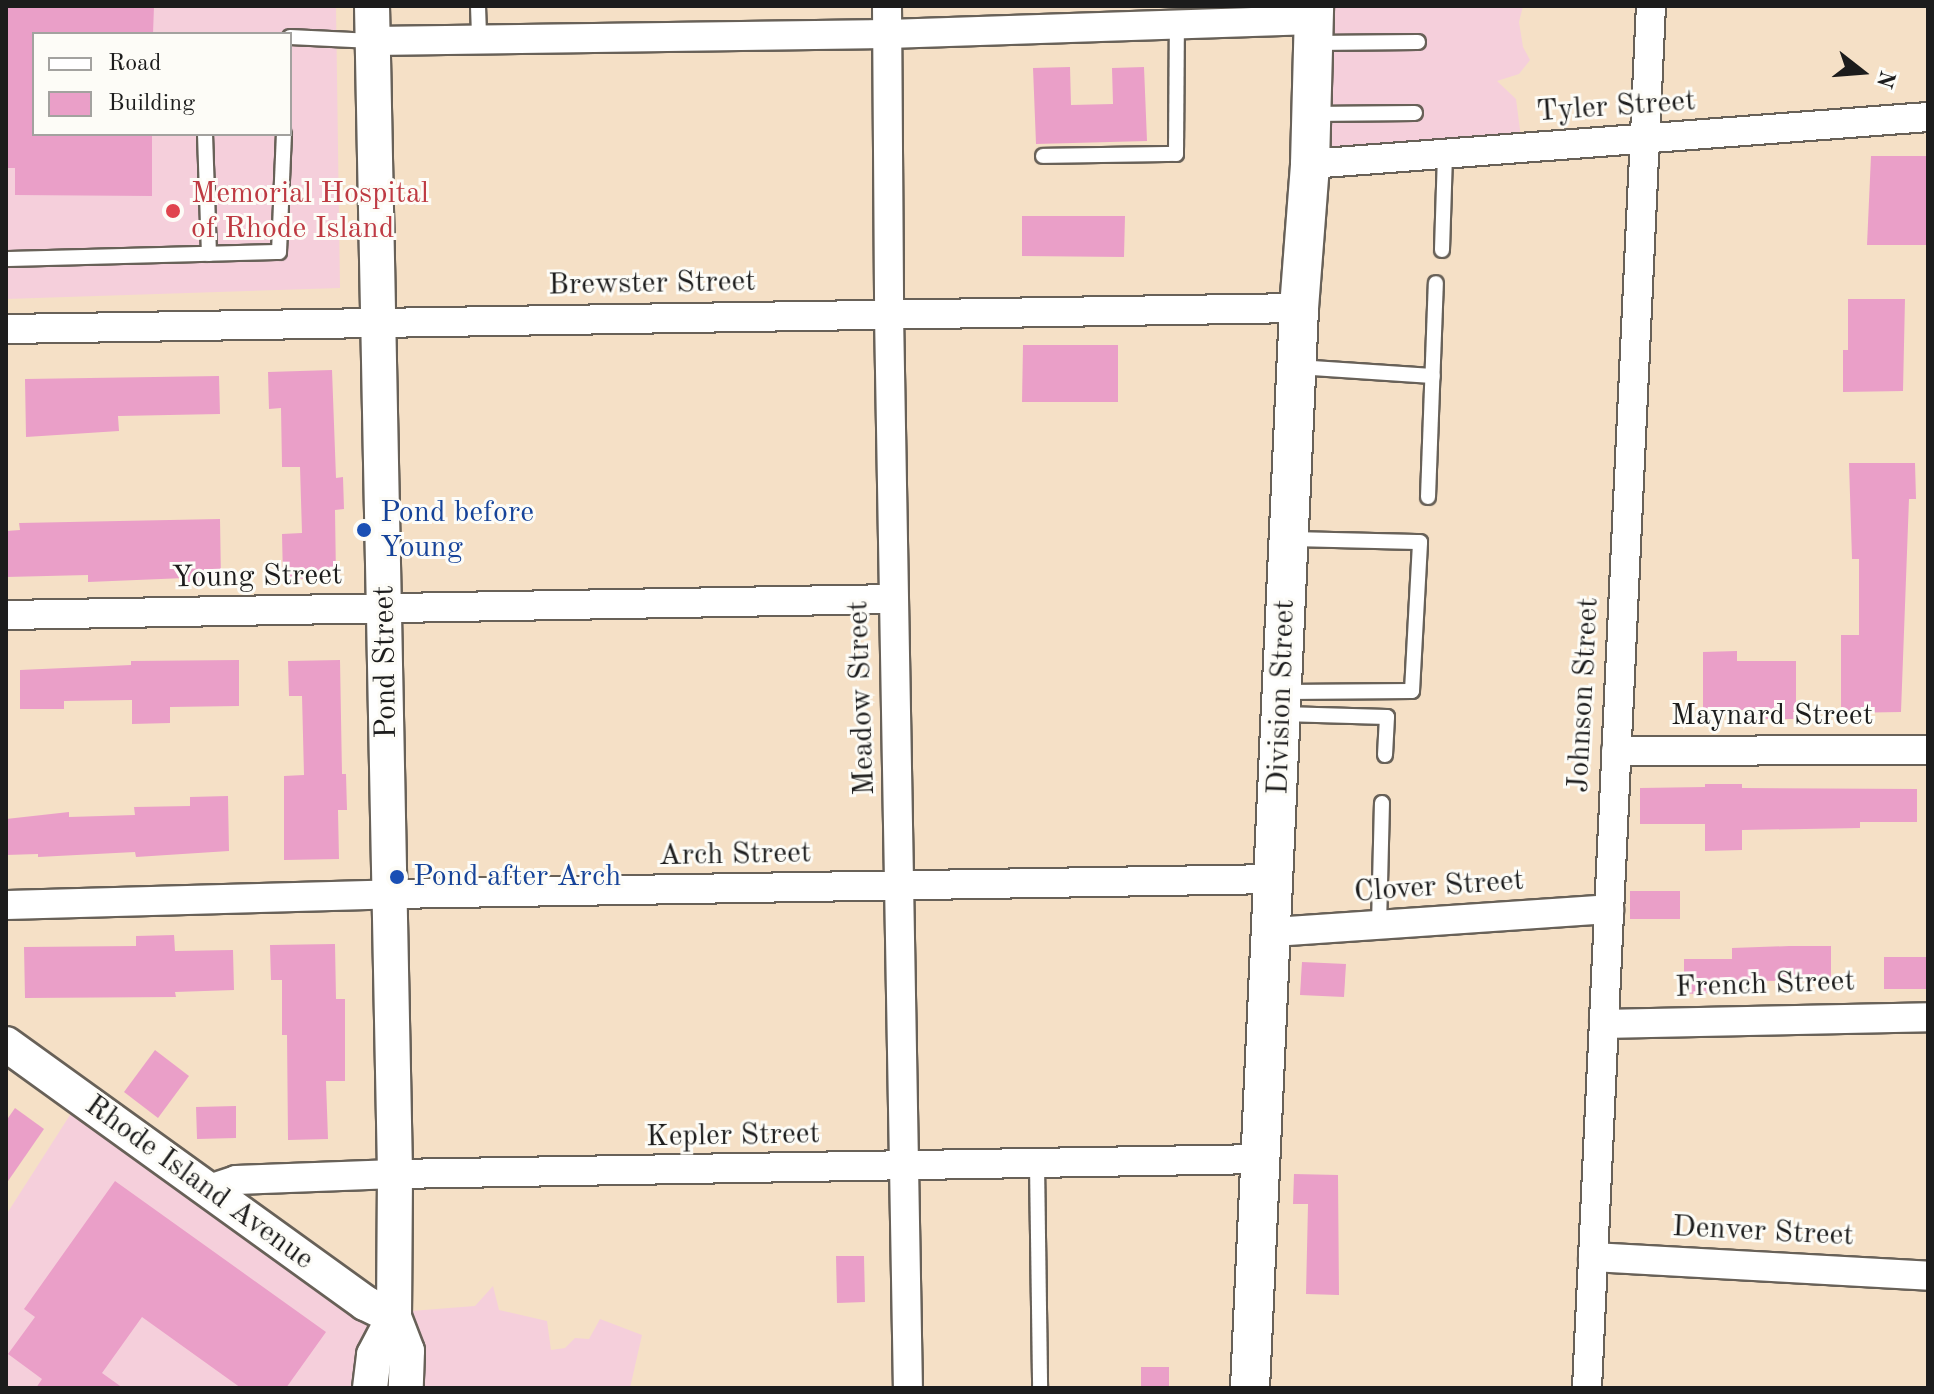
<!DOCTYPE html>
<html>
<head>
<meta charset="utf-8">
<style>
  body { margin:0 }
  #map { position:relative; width:1934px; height:1394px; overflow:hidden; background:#f5e0c6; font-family:"Old Standard TT",serif }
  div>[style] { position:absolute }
  .built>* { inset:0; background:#f5cfdb }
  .building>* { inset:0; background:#ea9fc8 }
  .roads { filter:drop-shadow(2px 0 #686158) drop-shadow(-2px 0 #686158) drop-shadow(0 2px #686158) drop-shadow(0 -2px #686158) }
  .service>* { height:14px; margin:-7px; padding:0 7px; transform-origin:7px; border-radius:7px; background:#fff }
  .minor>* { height:28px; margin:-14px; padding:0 14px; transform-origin:14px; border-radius:14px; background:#fff }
  .tertiary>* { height:34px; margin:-17px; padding:0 17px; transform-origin:17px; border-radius:17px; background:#fff }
  .secondary>* { height:38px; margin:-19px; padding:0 19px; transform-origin:19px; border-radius:19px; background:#fff }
  .dots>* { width:22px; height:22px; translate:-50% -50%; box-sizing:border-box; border:4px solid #fdfcf7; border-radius:50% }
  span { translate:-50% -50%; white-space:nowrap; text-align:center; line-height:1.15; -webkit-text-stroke:6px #fdfcf7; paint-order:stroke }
  .street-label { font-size:30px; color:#1c1c1c }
  .health-label { font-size:30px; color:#be3a42 }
  .left { translate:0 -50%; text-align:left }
  .transit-label { font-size:30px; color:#164399 }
  .frame { position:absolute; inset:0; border:8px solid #1c1c1c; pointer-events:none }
  .legend { position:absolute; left:32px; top:32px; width:260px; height:104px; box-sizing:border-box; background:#fdfcf7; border:2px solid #a3a29f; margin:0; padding:10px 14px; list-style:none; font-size:24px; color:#1c1c1c }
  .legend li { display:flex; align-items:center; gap:16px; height:40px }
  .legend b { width:40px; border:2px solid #a3a29f }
  .north { position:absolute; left:1822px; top:32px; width:80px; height:80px; -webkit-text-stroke:6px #fdfcf7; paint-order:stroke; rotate:107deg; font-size:22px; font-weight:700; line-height:32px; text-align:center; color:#1c1c1c }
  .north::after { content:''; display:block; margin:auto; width:28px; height:36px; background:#1c1c1c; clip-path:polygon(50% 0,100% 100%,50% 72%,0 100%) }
</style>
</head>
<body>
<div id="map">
  <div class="built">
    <i style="clip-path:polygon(evenodd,6px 6px,336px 6px,340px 288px,6px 299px,6px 6px,34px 34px,290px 34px,290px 134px,34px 134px,34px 34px)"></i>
    <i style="clip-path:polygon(1305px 6px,1523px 6px,1519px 22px,1523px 47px,1530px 60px,1519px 74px,1497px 81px,1516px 99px,1523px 153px,1301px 173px)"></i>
    <i style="clip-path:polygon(77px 1104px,398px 1312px,475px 1306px,493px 1286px,499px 1310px,547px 1321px,551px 1350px,565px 1348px,575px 1338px,589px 1339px,600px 1319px,642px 1335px,630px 1388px,6px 1388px,6px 1215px)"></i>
  </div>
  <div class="building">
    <i style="clip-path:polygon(154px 6px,153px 34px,34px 34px,34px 134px,152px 134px,152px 196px,15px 195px,15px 168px,6px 168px,6px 7px)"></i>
    <i style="clip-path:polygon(1070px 67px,1071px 105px,1113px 104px,1112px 68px,1144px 67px,1147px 141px,1036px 144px,1033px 68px)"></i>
    <i style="clip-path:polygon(1871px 156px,1928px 156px,1927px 245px,1867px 245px)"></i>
    <i style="clip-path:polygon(1022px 216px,1125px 216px,1124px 257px,1022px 256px)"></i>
    <i style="clip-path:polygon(1848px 299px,1905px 299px,1903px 391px,1843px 392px,1843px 350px,1848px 350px)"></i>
    <i style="clip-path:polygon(1023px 345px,1118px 345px,1118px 402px,1022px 402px)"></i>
    <i style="clip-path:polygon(332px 370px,336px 478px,343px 477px,344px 509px,335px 510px,336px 578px,283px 579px,282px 534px,302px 533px,300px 467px,282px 467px,281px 408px,269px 409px,268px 372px)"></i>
    <i style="clip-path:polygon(219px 376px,220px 414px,118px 416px,119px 431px,26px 437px,25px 379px)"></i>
    <i style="clip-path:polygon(1849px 463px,1915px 463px,1916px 499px,1909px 499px,1901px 712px,1841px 713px,1841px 635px,1859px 635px,1859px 559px,1852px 559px)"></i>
    <i style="clip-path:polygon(220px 519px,221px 581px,185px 582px,185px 578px,88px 582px,88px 575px,6px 577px,6px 531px,20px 530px,19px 523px)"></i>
    <i style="clip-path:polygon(1737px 651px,1737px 661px,1796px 661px,1796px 719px,1750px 719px,1750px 710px,1703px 710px,1703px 652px)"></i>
    <i style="clip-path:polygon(239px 660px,239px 706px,170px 707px,170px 723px,132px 724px,132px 700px,64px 701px,64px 709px,20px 709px,20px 670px,131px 665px,131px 661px)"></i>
    <i style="clip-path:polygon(340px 660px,342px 774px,346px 774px,347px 810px,338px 810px,339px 859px,284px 860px,284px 776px,304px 775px,302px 696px,289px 696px,288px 661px)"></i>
    <i style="clip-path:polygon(1705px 784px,1742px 784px,1742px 788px,1917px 789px,1917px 822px,1860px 822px,1860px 828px,1742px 830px,1742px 850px,1705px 851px,1705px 824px,1640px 824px,1640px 788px,1705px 787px)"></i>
    <i style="clip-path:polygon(228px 796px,229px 851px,136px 857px,135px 852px,38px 857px,38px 854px,6px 855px,6px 819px,69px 812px,69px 817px,135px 815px,134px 807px,190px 806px,190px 797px)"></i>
    <i style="clip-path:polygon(1630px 891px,1680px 891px,1680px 919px,1630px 919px)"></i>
    <i style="clip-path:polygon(174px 935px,175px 951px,233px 950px,234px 990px,175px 992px,176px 997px,25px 998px,24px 947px,136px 946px,136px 936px)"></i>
    <i style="clip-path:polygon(335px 944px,336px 999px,345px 999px,345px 1081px,326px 1081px,328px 1139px,288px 1140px,287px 1035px,282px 1035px,282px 980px,271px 980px,270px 945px)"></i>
    <i style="clip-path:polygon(1789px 946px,1831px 946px,1831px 982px,1716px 980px,1716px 993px,1684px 994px,1684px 959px,1732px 959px,1732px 948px)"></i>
    <i style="clip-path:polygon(1884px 957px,1928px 957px,1928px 989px,1884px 989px)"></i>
    <i style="clip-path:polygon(1302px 962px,1346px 964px,1344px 997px,1300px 995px)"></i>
    <i style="clip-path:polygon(155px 1050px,189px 1076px,158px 1118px,124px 1092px)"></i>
    <i style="clip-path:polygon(236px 1106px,236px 1138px,197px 1139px,196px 1107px)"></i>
    <i style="clip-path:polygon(15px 1108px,44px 1129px,6px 1184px,6px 1121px)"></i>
    <i style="clip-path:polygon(1294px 1174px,1338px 1175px,1339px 1295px,1306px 1294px,1308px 1204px,1293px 1204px)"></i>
    <i style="clip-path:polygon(115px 1181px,326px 1332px,286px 1388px,241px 1388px,142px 1317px,102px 1373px,123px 1388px,36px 1388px,42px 1379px,8px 1354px,35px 1317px,24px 1309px)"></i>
    <i style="clip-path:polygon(836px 1256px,864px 1256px,865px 1302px,837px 1303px)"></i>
    <i style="clip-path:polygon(1141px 1367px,1169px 1367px,1169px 1388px,1141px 1388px)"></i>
  </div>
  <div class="roads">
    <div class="service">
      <i style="left:478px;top:6px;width:33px;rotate:88deg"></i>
      <i style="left:290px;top:37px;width:83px;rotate:2.8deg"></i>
      <i style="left:1313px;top:43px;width:105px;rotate:-0.5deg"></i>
      <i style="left:1311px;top:114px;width:104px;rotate:-0.6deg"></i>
      <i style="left:205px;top:134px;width:120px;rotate:88.1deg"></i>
      <i style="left:1043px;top:156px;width:133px;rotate:-0.9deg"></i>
      <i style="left:1176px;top:154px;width:130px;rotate:-89.6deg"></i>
      <i style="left:1442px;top:250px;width:96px;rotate:-88.2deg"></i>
      <i style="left:6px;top:259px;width:273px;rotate:-1.5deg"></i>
      <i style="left:279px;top:252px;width:118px;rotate:-87.6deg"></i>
      <i style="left:1297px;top:367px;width:136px;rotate:3.8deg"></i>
      <i style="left:1428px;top:497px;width:214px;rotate:-87.9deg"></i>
      <i style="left:1285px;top:692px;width:127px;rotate:-0.5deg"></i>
      <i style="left:1412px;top:691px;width:149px;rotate:-86.9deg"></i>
      <i style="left:1420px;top:542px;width:131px;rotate:-178.7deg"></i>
      <i style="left:1282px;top:714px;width:105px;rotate:1.6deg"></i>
      <i style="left:1387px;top:717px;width:38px;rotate:93deg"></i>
      <i style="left:1379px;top:925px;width:122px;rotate:-88.6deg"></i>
      <i style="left:1037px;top:1164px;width:224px;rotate:89.2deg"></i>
    </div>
    <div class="minor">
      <i style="left:887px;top:6px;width:308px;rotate:89.6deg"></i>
      <i style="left:889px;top:314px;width:1074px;rotate:88.99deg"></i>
      <i style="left:373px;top:41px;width:515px;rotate:-0.78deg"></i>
      <i style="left:888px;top:34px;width:425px;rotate:-1.9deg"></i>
      <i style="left:1310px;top:164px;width:620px;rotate:-4.35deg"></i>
      <i style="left:6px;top:329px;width:1293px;rotate:-0.93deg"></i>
      <i style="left:6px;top:615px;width:887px;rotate:-1.03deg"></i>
      <i style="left:1616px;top:751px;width:312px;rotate:-0.2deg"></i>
      <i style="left:6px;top:905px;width:384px;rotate:-1.6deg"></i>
      <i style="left:390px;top:894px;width:884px;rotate:-0.97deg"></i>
      <i style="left:1273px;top:932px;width:337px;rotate:-3.9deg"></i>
      <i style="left:1604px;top:1024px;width:324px;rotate:-1.2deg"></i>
      <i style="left:209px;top:1189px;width:28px;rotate:-18deg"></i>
      <i style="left:236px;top:1180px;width:159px;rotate:-2.2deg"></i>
      <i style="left:395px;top:1174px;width:865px;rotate:-0.99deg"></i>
      <i style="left:1593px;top:1257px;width:336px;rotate:3.2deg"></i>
      <i style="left:1587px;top:1388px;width:1383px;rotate:-87.35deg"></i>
    </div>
    <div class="tertiary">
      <i style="left:372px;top:6px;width:1168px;rotate:88.87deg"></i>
      <i style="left:395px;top:1174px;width:143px;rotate:90.4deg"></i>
      <i style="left:394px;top:1317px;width:36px;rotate:69deg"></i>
      <i style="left:407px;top:1351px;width:37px;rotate:92deg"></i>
      <i style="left:6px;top:1044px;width:443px;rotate:35.8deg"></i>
      <i style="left:365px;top:1303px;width:32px;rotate:26deg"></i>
      <i style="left:370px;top:1388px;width:33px;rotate:-83deg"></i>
      <i style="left:374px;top:1355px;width:43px;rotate:-62.2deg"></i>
    </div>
    <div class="secondary">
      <i style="left:1250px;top:1388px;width:1081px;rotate:-87.4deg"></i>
      <i style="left:1299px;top:308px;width:144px;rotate:-85.6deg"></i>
      <i style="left:1310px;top:164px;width:158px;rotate:-88.5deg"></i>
    </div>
  </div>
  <div class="dots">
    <i style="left:173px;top:211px;background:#e0444e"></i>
    <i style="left:364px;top:530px;background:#1a4fb4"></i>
    <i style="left:397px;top:877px;background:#1a4fb4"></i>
  </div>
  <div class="street-label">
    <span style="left:1616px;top:107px;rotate:-4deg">Tyler Street</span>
    <span style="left:652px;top:284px;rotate:-1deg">Brewster Street</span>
    <span style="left:257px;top:577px;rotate:-1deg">Young Street</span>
    <span style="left:386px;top:662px;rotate:-91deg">Pond Street</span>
    <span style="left:1584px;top:695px;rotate:-87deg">Johnson Street</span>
    <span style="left:1282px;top:697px;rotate:-88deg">Division Street</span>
    <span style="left:862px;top:698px;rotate:-92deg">Meadow Street</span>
    <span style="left:1772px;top:716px">Maynard Street</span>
    <span style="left:735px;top:855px;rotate:-1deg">Arch Street</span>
    <span style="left:1439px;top:887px;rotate:-4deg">Clover Street</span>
    <span style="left:1765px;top:985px;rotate:-2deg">French Street</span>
    <span style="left:733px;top:1136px;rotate:-1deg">Kepler Street</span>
    <span style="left:199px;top:1183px;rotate:36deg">Rhode Island Avenue</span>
    <span style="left:1763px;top:1232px;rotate:3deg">Denver Street</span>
  </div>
  <div class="health-label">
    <span class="left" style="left:191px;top:211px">Memorial Hospital<br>of Rhode Island</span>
  </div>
  <div class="transit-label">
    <span class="left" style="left:380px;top:530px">Pond before<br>Young</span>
    <span class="left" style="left:413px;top:877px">Pond after Arch</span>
  </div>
  <div class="frame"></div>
  <ul class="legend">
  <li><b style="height:10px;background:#fff"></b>Road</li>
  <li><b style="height:22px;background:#ea9fc8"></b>Building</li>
  </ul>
  <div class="north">N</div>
</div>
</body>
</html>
